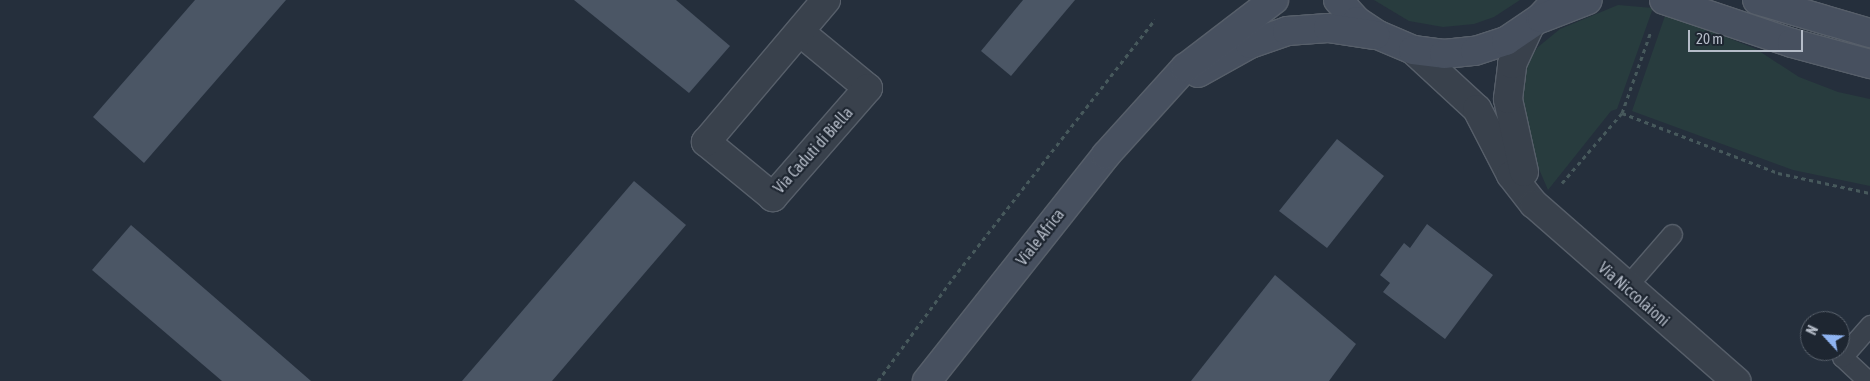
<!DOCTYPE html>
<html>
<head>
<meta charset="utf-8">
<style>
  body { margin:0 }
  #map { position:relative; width:1870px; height:381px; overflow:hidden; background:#252f3c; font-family:"Asap Condensed",sans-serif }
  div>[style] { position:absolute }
  .green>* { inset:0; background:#283c3e }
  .building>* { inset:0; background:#4b5665 }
  .path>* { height:3px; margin-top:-1.5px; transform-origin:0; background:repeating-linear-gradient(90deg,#47595c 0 4px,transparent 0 8px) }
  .roads { filter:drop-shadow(1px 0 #575f6a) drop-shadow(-1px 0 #575f6a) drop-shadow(0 1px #575f6a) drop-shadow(0 -1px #575f6a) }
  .lane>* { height:19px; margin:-9.5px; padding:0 9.5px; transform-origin:9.5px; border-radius:9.5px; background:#39414c }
  .street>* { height:28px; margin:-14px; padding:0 14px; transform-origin:14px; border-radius:14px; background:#39414c }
  .secondary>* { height:28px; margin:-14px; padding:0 14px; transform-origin:14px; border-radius:14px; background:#47505f }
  span { translate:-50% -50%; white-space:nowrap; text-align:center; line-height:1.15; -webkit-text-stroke:4.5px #1e2631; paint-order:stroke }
  .street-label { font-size:16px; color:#b5bcc8 }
  .north { position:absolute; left:1800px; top:311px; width:50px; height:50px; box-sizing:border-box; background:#1e2631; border:1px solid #5a626d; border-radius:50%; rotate:295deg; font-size:14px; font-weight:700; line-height:20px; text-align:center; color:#b5bcc8 }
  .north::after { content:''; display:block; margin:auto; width:18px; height:22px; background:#8fb4f2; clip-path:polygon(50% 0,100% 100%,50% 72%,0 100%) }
  .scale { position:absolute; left:1688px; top:30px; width:115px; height:22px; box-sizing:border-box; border:2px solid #b5bcc8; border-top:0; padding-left:6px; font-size:15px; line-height:18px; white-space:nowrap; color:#b5bcc8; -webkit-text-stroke:4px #1e2631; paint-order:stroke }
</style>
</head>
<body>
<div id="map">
  <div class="green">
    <i style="clip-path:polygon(1374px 0,1520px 0,1494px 17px,1474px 24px,1443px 27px,1409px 21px)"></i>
    <i style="clip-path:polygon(1618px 5px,1653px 8px,1617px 109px,1611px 111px,1548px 190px,1533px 155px,1526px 124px,1523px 100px,1527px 63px,1538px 47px,1560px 29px)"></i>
    <i style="clip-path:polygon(1666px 13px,1756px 49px,1799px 77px,1838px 92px,1870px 99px,1870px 186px,1793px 170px,1632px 111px)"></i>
  </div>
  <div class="building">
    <i style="clip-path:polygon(195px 0,286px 0,144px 163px,93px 117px)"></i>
    <i style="clip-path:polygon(574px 0,676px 0,730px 46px,689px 93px)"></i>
    <i style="clip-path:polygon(1023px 0,1075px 0,1011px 76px,981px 51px)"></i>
    <i style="clip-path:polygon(1337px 139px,1384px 176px,1327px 248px,1279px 211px)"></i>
    <i style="clip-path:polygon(634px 181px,686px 225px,552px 381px,462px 381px)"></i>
    <i style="clip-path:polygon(1427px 224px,1493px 275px,1445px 339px,1383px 292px,1390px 283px,1380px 275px,1404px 243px,1410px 248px)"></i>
    <i style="clip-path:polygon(131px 225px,311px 381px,222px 381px,92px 270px)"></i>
    <i style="clip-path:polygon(1275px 275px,1356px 344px,1329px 381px,1191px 381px)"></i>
  </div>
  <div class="path">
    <i style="left:1622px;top:113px;width:167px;rotate:21deg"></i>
    <i style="left:1778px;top:173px;width:94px;rotate:12.3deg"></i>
    <i style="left:1562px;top:183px;width:92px;rotate:-49.4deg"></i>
    <i style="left:1622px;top:113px;width:87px;rotate:-70.5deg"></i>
    <i style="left:878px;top:381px;width:127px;rotate:-53.9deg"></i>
    <i style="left:953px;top:278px;width:328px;rotate:-52deg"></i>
  </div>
  <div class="roads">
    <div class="lane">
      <i style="left:1626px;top:287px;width:70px;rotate:-49deg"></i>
      <i style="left:1868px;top:381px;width:35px;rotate:-137deg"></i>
      <i style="left:1842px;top:357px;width:43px;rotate:-48.8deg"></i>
    </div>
    <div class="street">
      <i style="left:800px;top:32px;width:88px;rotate:39.5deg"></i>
      <i style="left:868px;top:88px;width:145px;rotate:131.1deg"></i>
      <i style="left:773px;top:197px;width:87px;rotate:-140.6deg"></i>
      <i style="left:706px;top:142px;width:186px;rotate:-49.8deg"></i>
      <i style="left:1413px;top:50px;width:87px;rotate:42.7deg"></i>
      <i style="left:1477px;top:109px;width:74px;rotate:62.7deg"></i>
      <i style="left:1511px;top:175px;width:37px;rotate:52deg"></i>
      <i style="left:1534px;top:204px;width:269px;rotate:41.2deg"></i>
      <i style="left:1524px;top:172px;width:75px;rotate:-102.4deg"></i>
      <i style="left:1508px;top:99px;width:35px;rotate:-83deg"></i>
      <i style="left:1512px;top:64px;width:40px;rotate:-65deg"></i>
    </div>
    <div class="secondary">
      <i style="left:1338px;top:0;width:28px;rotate:48deg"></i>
      <i style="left:1357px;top:21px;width:25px;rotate:34deg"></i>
      <i style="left:1378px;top:35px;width:38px;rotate:23deg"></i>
      <i style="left:1413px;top:50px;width:31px;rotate:7deg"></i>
      <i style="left:1444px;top:54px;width:31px;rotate:-6deg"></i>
      <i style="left:1475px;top:51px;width:33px;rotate:-18deg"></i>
      <i style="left:1506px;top:41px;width:41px;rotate:-34.1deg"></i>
      <i style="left:1540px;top:18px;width:25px;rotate:-47deg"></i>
      <i style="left:1664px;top:0;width:135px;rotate:18.6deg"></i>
      <i style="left:1792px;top:43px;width:81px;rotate:15.1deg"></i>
      <i style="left:1757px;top:0;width:118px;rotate:16.3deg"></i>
      <i style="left:1542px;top:18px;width:49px;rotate:-21.4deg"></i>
      <i style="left:1198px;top:73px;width:60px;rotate:-29.1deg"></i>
      <i style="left:1250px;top:44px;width:39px;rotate:-19deg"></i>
      <i style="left:1287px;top:31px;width:41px;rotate:-4.2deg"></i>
      <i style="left:1328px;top:28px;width:48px;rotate:8.5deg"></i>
      <i style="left:927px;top:381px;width:288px;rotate:-51.6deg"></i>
      <i style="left:1106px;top:155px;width:118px;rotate:-47.8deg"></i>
      <i style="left:1185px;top:68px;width:112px;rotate:-37.4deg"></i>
    </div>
  </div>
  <div class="street-label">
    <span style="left:813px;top:150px;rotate:-48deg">Via Caduti di Biella</span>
    <span style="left:1040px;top:237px;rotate:-52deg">Viale Africa</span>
    <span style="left:1634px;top:294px;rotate:41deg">Via Niccolaioni</span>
  </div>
  <div class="north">N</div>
  <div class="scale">20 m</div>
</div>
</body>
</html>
